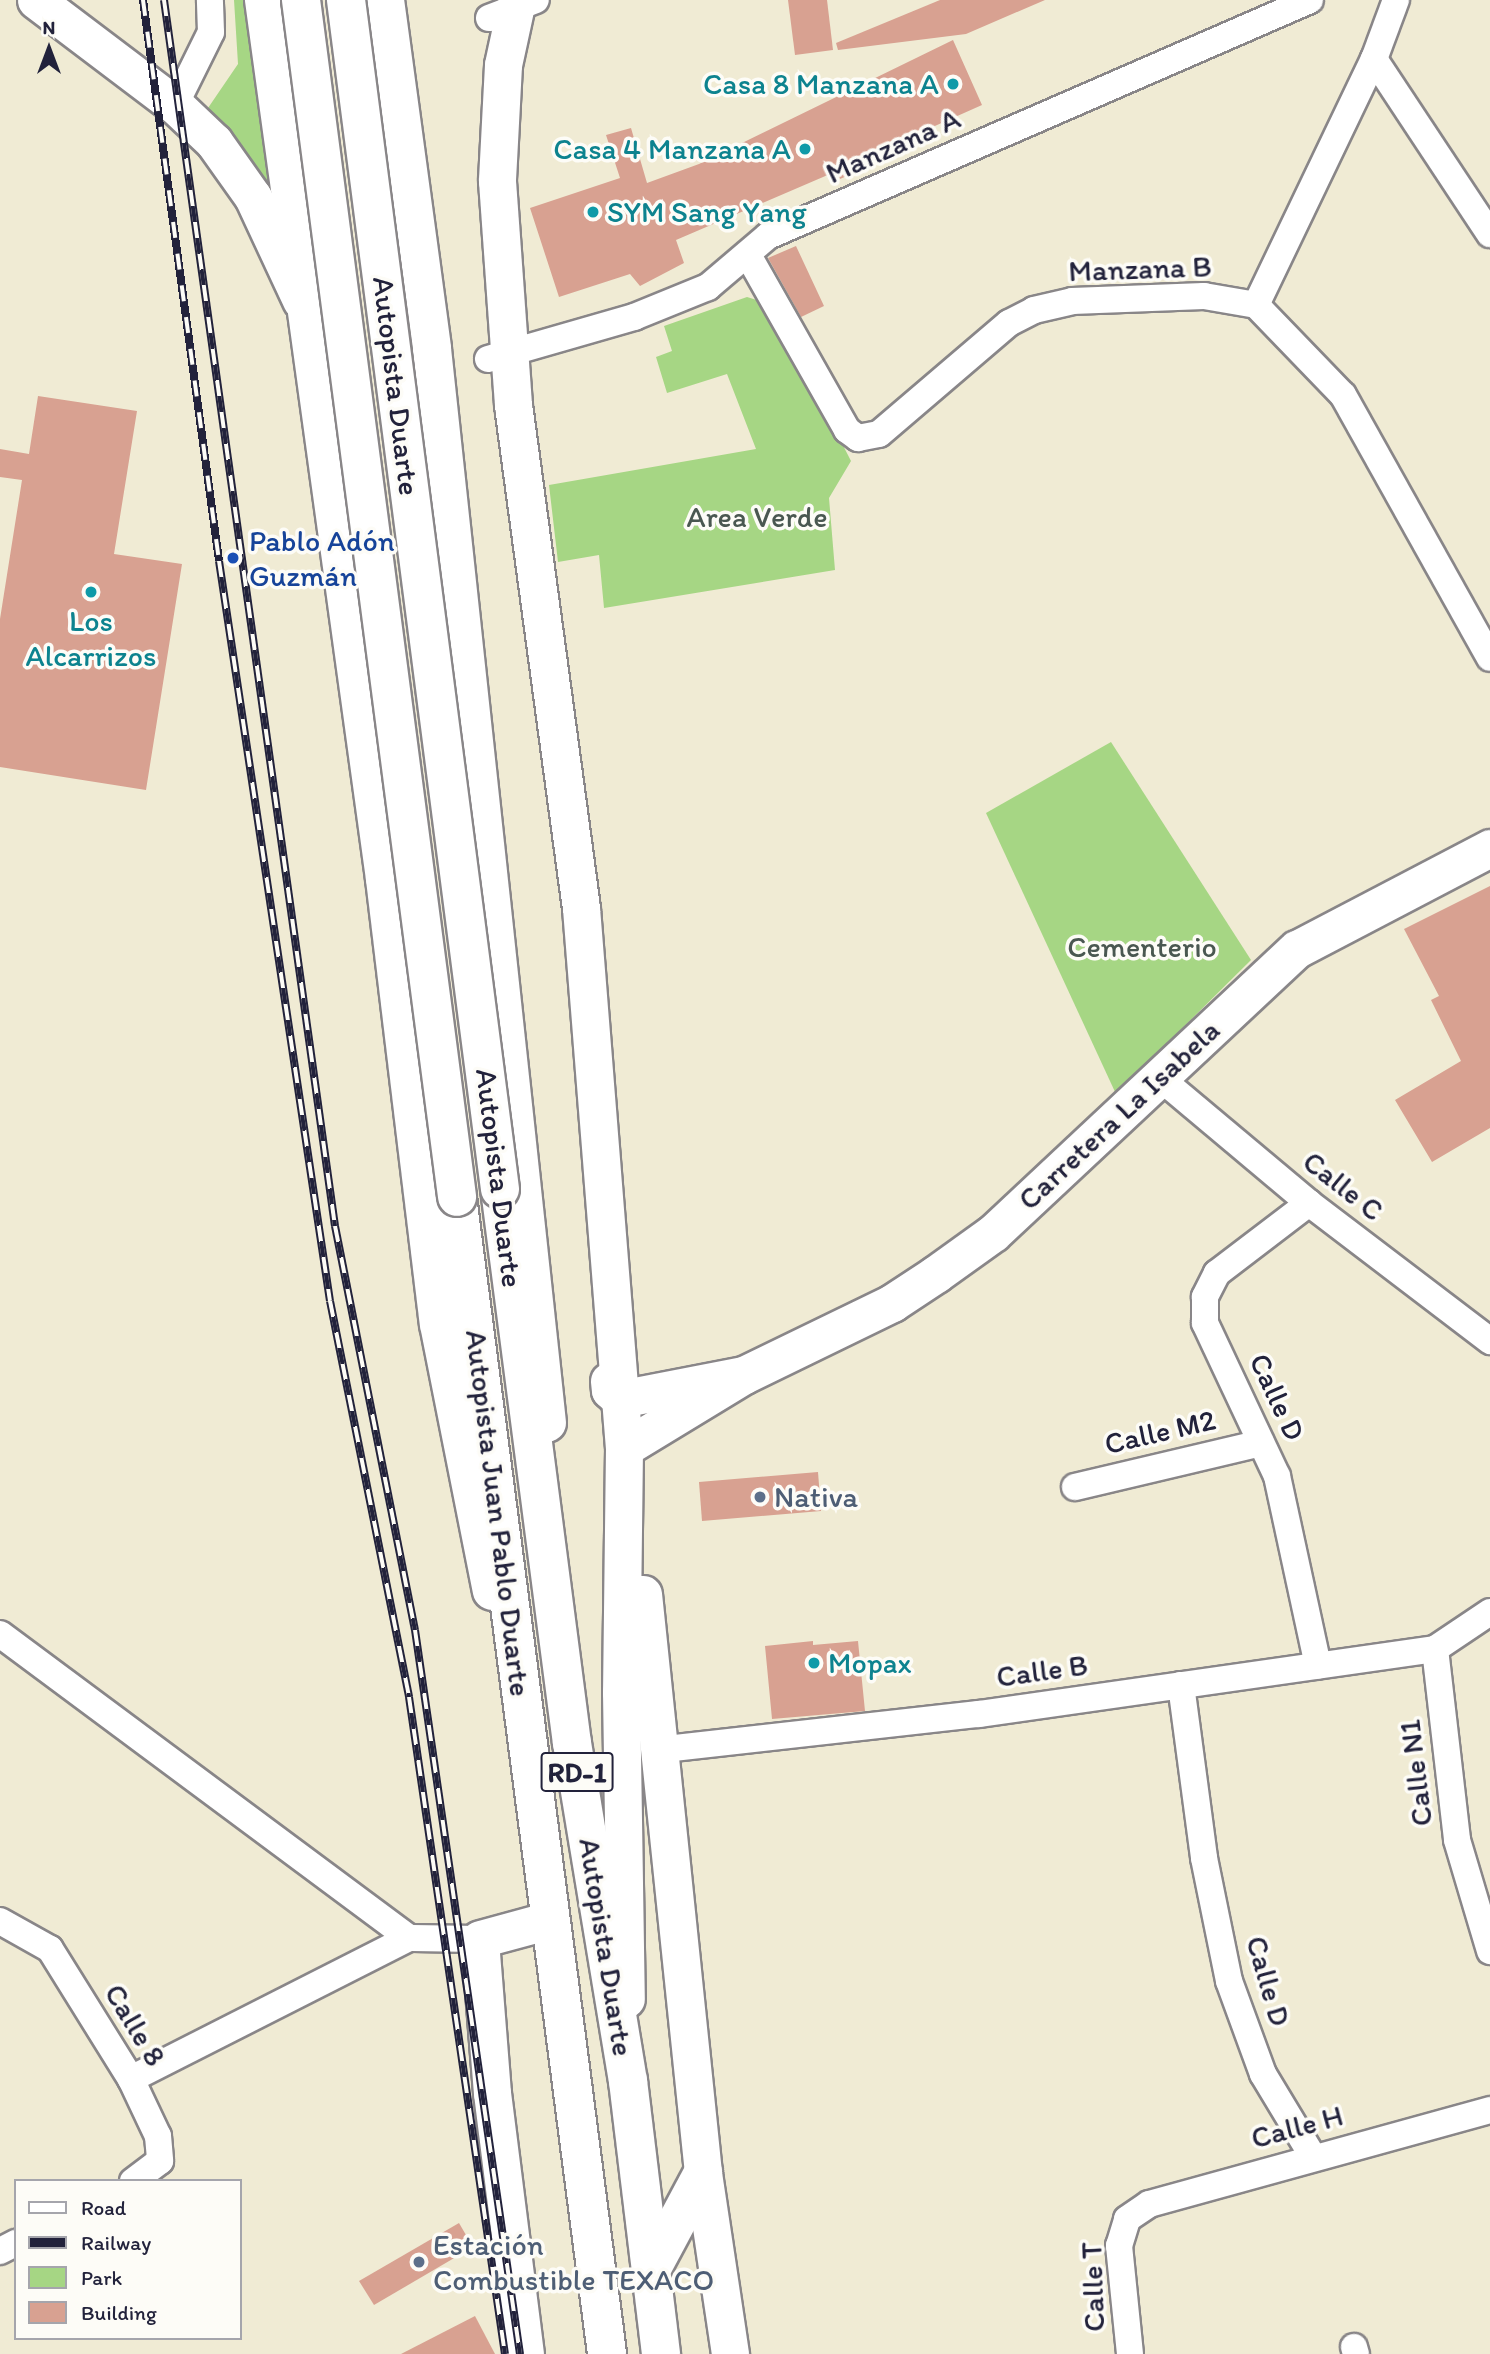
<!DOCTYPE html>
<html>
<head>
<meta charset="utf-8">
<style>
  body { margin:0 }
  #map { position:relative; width:1490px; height:2354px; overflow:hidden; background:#f0ebd4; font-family:Itim,sans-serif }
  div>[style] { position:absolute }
  .green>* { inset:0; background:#a6d684 }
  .building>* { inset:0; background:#d8a191 }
  .roads { filter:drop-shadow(2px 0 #898688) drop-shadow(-2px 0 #898688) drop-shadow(0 2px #898688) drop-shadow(0 -2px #898688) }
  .street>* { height:26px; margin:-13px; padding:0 13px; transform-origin:13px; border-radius:13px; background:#fff }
  .secondary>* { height:37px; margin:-18.5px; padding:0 18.5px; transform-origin:18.5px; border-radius:18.5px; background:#fff }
  .primary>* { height:38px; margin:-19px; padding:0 19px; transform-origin:19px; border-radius:19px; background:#fff }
  .highway>* { height:38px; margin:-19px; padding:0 19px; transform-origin:19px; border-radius:19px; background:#fff }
  .rail>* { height:8px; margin-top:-4px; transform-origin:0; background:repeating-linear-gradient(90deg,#fdfcf7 0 16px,#22223b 0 32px); box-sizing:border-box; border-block:2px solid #22223b }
  .bridges { filter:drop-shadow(2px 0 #898688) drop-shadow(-2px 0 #898688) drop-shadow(0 2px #898688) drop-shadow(0 -2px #898688) }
  .highway-bridge>* { height:38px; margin:-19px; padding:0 19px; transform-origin:19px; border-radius:19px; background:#fff }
  .dots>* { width:19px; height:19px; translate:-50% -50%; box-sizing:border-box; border:4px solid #fdfcf7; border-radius:50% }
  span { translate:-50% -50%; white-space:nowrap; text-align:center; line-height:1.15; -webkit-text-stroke:7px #fdfcf7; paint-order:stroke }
  .shield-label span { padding:2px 5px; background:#fdfcf7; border:2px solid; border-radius:5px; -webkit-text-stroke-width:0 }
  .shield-label { font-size:28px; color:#22223b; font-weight:700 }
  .culture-label { font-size:30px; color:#0d838f }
  .right { translate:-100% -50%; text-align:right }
  .left { translate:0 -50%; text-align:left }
  .street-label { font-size:30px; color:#22223b }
  .park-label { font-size:30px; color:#4a5851 }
  .transit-label { font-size:30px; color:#164399 }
  .service-label { font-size:30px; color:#4e5e75 }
  .legend { position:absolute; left:14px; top:2179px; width:228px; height:161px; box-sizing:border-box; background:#fdfcf7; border:2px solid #a5a5ac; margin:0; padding:9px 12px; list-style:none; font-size:21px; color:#22223b }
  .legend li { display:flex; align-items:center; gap:14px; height:35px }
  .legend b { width:35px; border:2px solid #a5a5ac }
  .north { position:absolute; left:14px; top:14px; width:70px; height:70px; -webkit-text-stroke:5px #fdfcf7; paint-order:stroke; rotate:0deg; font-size:19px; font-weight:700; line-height:28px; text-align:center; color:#22223b }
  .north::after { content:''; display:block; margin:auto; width:24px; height:32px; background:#22223b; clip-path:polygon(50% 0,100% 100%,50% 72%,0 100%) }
</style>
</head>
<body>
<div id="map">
  <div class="green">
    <i style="clip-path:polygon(234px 0,252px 0,274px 191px,208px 108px,238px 64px)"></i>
    <i style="clip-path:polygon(747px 297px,760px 301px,783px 328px,851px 461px,829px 498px,835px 570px,604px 608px,599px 555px,558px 562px,549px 485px,756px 449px,727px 374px,667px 393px,656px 357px,672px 351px,664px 326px)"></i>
    <i style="clip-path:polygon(1111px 742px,1251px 960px,1116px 1094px,986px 813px)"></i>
  </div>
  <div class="building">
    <i style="clip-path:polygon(788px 0,827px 0,833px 50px,795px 55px)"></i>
    <i style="clip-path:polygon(940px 0,1045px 0,966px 34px,838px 50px,836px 43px)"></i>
    <i style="clip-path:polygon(953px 40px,982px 105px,872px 154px,876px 163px,840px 179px,837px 171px,676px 240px,684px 263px,640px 286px,630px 274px,559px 297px,530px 208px,620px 178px,606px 135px,631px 128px,647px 183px,699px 164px)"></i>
    <i style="clip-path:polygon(796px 246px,824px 306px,801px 317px,768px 258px)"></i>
    <i style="clip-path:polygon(38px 396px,137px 411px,114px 554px,182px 564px,146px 790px,0 767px,0 619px,22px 480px,0 477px,0 449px,29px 454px)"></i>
    <i style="clip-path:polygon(1490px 886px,1490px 1128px,1432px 1162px,1395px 1100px,1461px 1061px,1431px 1000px,1439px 996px,1404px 929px)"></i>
    <i style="clip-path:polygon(818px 1472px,821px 1511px,702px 1521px,699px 1482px)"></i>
    <i style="clip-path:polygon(813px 1641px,813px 1645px,858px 1641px,865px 1711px,772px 1719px,765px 1646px)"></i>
    <i style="clip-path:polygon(459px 2223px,473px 2247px,374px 2305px,359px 2281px)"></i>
    <i style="clip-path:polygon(475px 2316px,495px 2354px,401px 2354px)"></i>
  </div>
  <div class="roads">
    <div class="street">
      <i style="left:489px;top:18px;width:50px;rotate:-21deg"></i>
      <i style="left:1374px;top:59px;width:210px;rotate:56.5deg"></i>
      <i style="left:175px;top:105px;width:81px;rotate:-63.7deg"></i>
      <i style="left:211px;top:32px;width:32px;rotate:-92deg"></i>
      <i style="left:748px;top:255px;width:201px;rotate:60.5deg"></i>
      <i style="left:847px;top:430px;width:14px;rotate:36deg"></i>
      <i style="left:858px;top:438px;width:21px;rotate:-11deg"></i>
      <i style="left:879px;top:434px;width:171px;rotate:-40.5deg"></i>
      <i style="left:1009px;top:323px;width:28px;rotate:-27deg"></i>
      <i style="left:1034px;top:310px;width:39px;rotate:-13deg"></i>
      <i style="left:1072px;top:301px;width:132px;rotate:-2.2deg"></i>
      <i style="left:1204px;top:296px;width:53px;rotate:9.8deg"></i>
      <i style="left:1256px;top:305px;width:125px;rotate:46deg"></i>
      <i style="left:1343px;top:395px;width:301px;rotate:60.8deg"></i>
      <i style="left:1256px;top:305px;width:273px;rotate:-64.4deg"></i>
      <i style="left:1374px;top:59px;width:63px;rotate:-69.6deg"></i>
      <i style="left:488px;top:359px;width:152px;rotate:-16deg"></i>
      <i style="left:634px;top:317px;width:80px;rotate:-22.1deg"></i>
      <i style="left:708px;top:287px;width:79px;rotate:-40.4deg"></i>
      <i style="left:768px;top:236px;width:591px;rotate:-23.53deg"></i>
      <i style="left:1160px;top:1078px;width:194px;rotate:40deg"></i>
      <i style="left:1309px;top:1203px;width:228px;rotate:37.3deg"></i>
      <i style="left:1309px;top:1203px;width:116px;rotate:142.7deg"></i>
      <i style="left:1217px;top:1273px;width:27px;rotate:117deg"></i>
      <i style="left:1205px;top:1297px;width:26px;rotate:90deg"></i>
      <i style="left:1205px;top:1323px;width:169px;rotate:64.8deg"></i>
      <i style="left:1277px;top:1476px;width:194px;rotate:77.8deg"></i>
      <i style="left:1075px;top:1487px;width:191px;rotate:-13.3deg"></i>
      <i style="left:1490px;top:1612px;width:66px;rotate:146.1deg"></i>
      <i style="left:1435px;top:1649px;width:192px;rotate:83.4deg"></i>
      <i style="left:1457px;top:1840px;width:116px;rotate:73.4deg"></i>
      <i style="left:0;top:1634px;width:510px;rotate:36.62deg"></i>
      <i style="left:409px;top:1938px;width:71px;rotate:0.8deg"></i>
      <i style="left:1181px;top:1685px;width:175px;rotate:82.4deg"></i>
      <i style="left:1204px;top:1858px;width:126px;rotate:78.5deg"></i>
      <i style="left:1229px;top:1981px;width:99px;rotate:69.9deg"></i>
      <i style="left:1263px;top:2074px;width:97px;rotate:58.9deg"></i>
      <i style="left:657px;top:1750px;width:324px;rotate:-6.4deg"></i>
      <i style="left:979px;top:1714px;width:461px;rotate:-8.1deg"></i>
      <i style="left:0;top:1921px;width:57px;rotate:29.2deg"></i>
      <i style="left:50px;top:1949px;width:153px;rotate:58.1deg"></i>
      <i style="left:131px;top:2079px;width:63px;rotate:64.7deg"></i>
      <i style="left:158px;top:2136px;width:25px;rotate:85deg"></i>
      <i style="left:160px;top:2161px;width:34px;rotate:143deg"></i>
      <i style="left:131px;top:2079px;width:312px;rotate:-26.9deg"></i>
      <i style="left:0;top:2251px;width:18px;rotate:-27deg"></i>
      <i style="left:1354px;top:2347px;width:7px;rotate:74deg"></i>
      <i style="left:1130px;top:2354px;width:109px;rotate:-95.8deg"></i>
      <i style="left:1119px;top:2246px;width:28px;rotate:-73deg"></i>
      <i style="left:1127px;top:2219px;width:27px;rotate:-34deg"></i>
      <i style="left:1149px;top:2204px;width:354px;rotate:-15.4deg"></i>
    </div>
    <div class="secondary">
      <i style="left:36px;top:0;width:174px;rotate:37.1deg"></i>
      <i style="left:175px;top:105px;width:54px;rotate:43.5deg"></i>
      <i style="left:214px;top:142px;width:67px;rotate:54.7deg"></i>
      <i style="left:253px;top:197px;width:114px;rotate:65deg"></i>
      <i style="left:517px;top:0;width:66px;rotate:102.2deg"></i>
      <i style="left:503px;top:65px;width:116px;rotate:93deg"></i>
      <i style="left:497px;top:181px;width:225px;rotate:85.9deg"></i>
      <i style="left:513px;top:405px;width:508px;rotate:82.3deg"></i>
      <i style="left:581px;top:908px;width:542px;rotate:85.45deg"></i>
      <i style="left:624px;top:1448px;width:244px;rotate:90.7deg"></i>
      <i style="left:621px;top:1692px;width:307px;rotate:89.1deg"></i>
      <i style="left:609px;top:1381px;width:9px;rotate:84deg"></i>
      <i style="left:610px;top:1390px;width:13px;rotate:42deg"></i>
      <i style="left:620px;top:1399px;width:126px;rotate:-11deg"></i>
      <i style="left:624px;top:1448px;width:140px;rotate:-31.3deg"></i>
      <i style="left:744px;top:1375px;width:165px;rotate:-25.9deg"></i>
      <i style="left:892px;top:1303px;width:53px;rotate:-33.4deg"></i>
      <i style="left:936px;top:1274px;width:70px;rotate:-35.7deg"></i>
      <i style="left:993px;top:1233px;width:416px;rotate:-43.1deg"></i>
      <i style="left:1297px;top:949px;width:218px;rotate:-27.6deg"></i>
      <i style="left:643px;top:1594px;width:582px;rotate:84.08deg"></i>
      <i style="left:703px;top:2173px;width:183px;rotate:81.5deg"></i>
      <i style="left:525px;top:2354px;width:263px;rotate:-97.2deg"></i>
      <i style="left:492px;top:2093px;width:154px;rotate:-94.5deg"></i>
      <i style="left:480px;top:1939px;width:73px;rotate:-15.2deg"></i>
    </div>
    <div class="primary">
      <i style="left:264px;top:0;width:887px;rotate:82.16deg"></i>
      <i style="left:385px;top:879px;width:448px;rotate:83.1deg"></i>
      <i style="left:439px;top:1324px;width:272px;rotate:78.8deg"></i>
      <i style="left:385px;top:0;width:352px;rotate:82.3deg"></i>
      <i style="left:432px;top:349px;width:1080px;rotate:83.89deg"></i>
    </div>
    <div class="highway">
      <i style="left:500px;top:1189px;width:559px;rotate:82.6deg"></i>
      <i style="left:572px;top:1743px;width:343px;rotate:80.6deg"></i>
      <i style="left:628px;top:2081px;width:275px;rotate:83.1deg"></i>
      <i style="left:457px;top:1197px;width:1167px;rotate:82.61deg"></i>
      <i style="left:651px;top:2270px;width:110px;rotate:-61.8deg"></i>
    </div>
  </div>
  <div class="rail">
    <i style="left:143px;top:0;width:566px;rotate:82.28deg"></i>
    <i style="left:219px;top:561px;width:748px;rotate:81.47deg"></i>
    <i style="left:330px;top:1301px;width:404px;rotate:78.7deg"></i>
    <i style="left:409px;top:1697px;width:664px;rotate:81.69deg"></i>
    <i style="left:164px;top:0;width:1238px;rotate:82.06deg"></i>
    <i style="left:335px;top:1226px;width:412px;rotate:78.8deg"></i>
    <i style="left:415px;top:1630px;width:732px;rotate:81.75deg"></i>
  </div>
  <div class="bridges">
    <div class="highway-bridge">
      <i style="left:301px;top:0;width:1207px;rotate:82.57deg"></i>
      <i style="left:346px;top:0;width:1199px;rotate:82.62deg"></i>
    </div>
  </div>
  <div class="dots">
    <i style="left:953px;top:84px;background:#0f9aa8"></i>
    <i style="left:805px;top:149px;background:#0f9aa8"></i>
    <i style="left:593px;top:212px;background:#0f9aa8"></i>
    <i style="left:233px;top:558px;background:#1a4fb4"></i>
    <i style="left:91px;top:592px;background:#0f9aa8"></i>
    <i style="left:760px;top:1497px;background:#5c6f8a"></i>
    <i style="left:814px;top:1663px;background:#0f9aa8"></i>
    <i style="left:419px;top:2262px;background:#5c6f8a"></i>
  </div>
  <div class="shield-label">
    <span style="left:577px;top:1772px">RD-1</span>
  </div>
  <div class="culture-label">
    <span class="right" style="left:939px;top:84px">Casa 8 Manzana A</span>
    <span class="right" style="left:791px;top:149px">Casa 4 Manzana A</span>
    <span class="left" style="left:607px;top:212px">SYM Sang Yang</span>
    <span style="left:91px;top:638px">Los<br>Alcarrizos</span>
    <span class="left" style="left:828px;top:1663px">Mopax</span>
  </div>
  <div class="street-label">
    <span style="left:893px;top:146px;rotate:-24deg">Manzana A</span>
    <span style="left:1140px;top:269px;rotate:-2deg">Manzana B</span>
    <span style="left:396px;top:386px;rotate:83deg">Autopista Duarte</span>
    <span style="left:1119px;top:1115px;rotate:-43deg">Carretera La Isabela</span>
    <span style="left:499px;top:1178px;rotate:83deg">Autopista Duarte</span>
    <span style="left:1343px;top:1186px;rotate:38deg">Calle C</span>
    <span style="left:1277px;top:1397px;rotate:65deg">Calle D</span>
    <span style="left:1160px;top:1432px;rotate:-13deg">Calle M2</span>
    <span style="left:498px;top:1513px;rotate:83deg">Autopista Juan Pablo Duarte</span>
    <span style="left:1042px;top:1671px;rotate:-8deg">Calle B</span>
    <span style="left:1416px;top:1773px;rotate:-97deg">Calle N1</span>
    <span style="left:606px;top:1947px;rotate:81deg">Autopista Duarte</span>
    <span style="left:1268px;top:1981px;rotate:74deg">Calle D</span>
    <span style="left:135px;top:2025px;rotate:59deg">Calle 8</span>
    <span style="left:1297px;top:2127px;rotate:-15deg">Calle H</span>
    <span style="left:1093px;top:2287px;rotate:-92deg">Calle T</span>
  </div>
  <div class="park-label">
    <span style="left:757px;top:517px">Area Verde</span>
    <span style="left:1142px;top:947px">Cementerio</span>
  </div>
  <div class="transit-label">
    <span class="left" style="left:249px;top:558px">Pablo Adón<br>Guzmán</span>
  </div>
  <div class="service-label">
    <span class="left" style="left:774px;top:1497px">Nativa</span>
    <span class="left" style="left:433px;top:2262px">Estación<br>Combustible TEXACO</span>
  </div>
  <ul class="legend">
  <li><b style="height:9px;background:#fff"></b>Road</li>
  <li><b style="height:9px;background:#22223b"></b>Railway</li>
  <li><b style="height:19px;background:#a6d684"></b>Park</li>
  <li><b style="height:19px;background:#d8a191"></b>Building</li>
  </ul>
  <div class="north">N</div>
</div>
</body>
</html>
